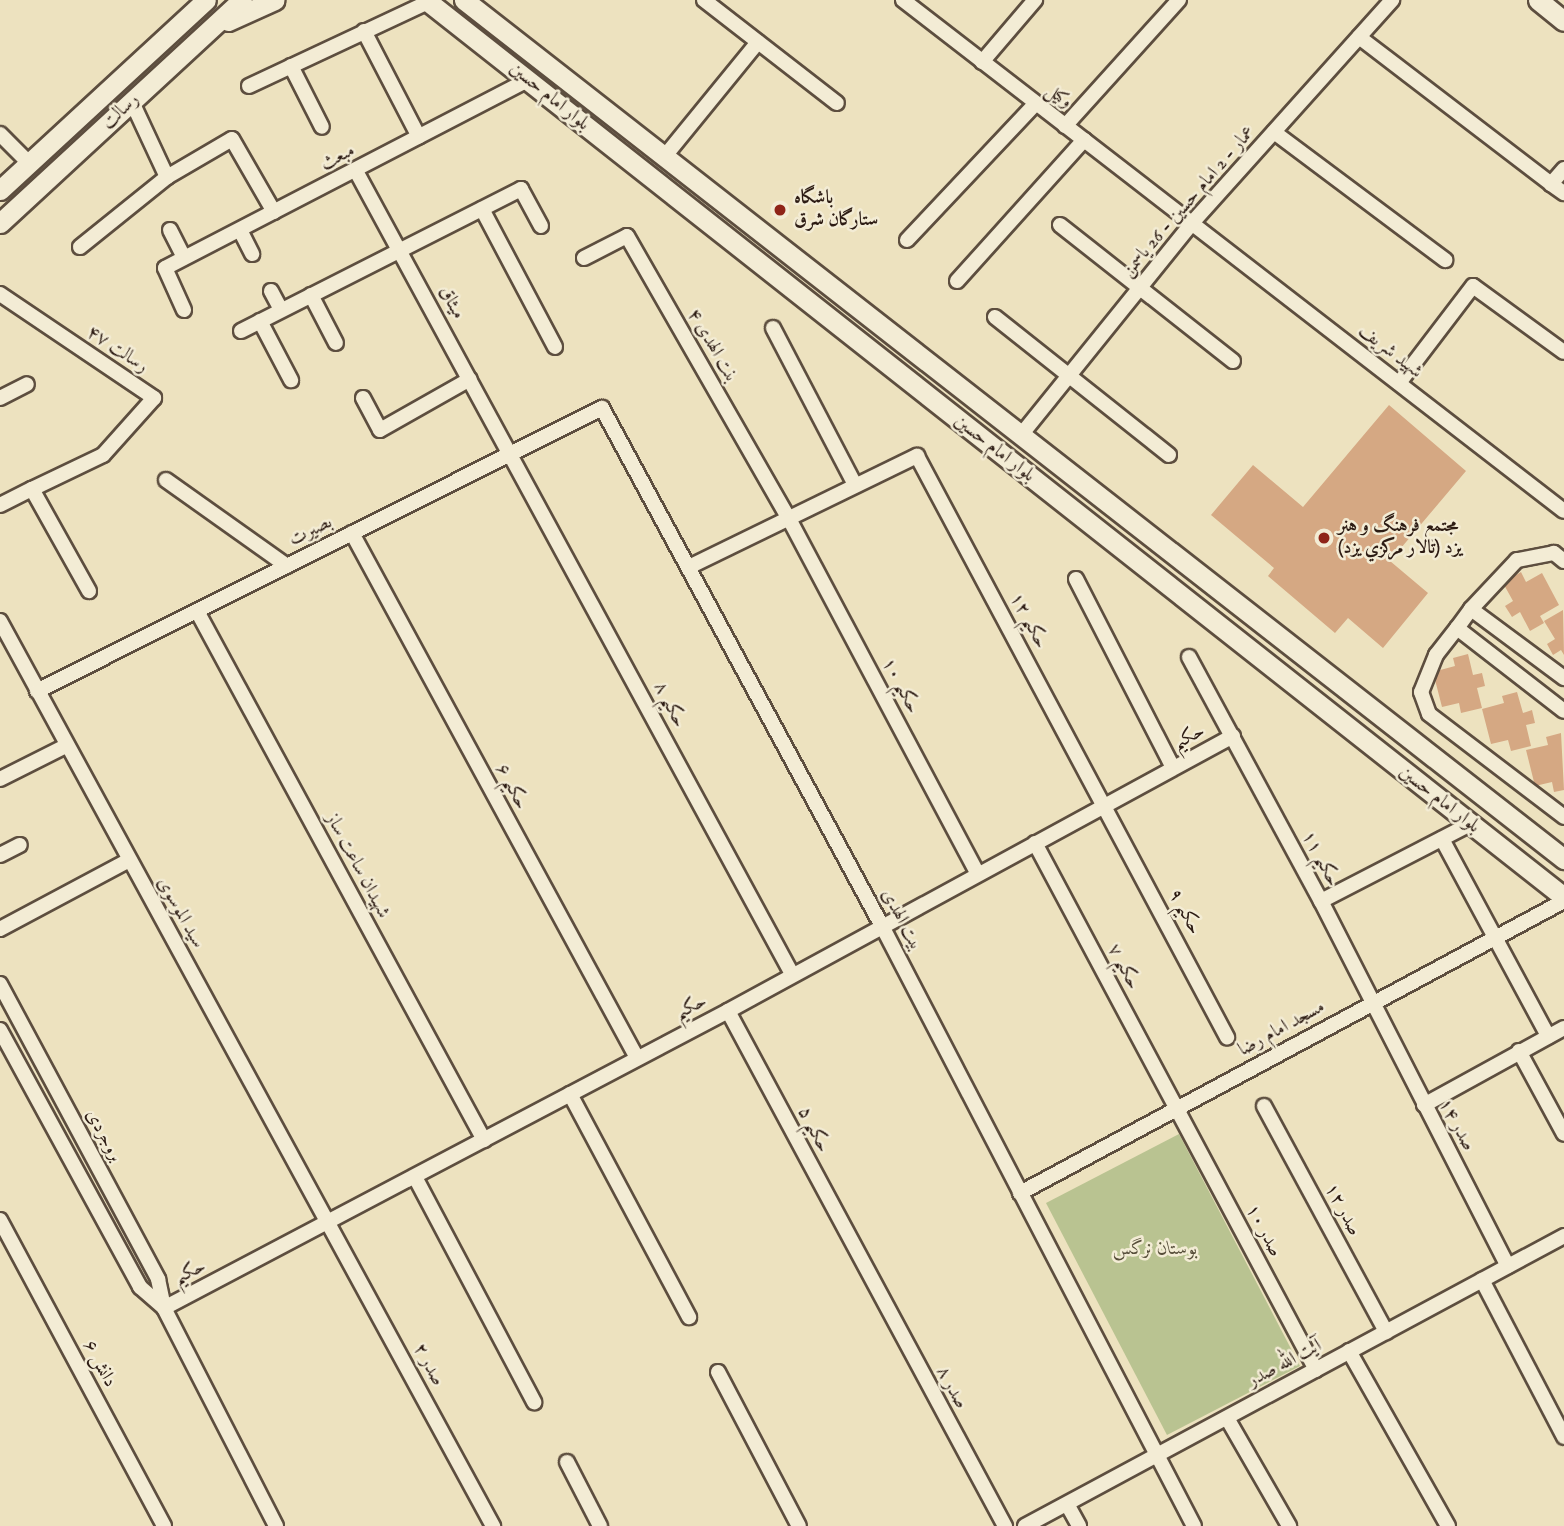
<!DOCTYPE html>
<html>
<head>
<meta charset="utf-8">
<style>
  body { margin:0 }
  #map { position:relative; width:1564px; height:1526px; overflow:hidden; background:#ede2bf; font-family:"IM FELL English",Amiri,serif }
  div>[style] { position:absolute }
  .green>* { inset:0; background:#b9c391 }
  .building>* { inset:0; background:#d5a883 }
  .roads { filter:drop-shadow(2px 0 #5d4e3f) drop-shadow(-2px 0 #5d4e3f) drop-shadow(0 2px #5d4e3f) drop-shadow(0 -2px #5d4e3f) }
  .street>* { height:14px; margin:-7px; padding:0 7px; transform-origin:7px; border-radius:7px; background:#f3ecd5 }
  .secondary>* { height:19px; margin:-9.5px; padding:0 9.5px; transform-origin:9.5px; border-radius:9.5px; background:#f3ecd5 }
  .dots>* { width:19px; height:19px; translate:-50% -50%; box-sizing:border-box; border:4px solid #f3ecd5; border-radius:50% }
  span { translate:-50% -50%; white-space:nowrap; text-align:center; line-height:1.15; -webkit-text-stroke:5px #f3ecd5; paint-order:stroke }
  .street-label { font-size:19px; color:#2d1c14 }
  .poi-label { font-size:19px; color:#2d1c14; font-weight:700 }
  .left { translate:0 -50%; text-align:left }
  .park-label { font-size:19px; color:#574e3a; font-style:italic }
</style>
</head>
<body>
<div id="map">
  <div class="green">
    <i style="clip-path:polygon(1179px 1134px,1300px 1366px,1167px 1435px,1046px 1203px)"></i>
  </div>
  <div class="building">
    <i style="clip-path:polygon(1389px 405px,1466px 471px,1390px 561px,1428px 593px,1383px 648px,1348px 618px,1335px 633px,1268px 576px,1274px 568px,1211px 515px,1253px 465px,1303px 507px)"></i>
    <i style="clip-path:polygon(1521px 572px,1526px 582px,1542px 573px,1559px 605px,1540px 616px,1544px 623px,1530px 631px,1520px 612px,1512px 617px,1505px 606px,1513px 601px,1503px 583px)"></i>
    <i style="clip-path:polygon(1563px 610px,1564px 655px,1561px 650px,1553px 655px,1547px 644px,1555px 639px,1544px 621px)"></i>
    <i style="clip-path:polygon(1468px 654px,1473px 675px,1482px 673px,1485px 686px,1477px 688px,1482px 708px,1461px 713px,1459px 703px,1442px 707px,1433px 672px,1455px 666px,1453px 658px)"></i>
    <i style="clip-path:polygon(1517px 692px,1523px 713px,1532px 710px,1535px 723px,1526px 725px,1531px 746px,1511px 751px,1508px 740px,1491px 744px,1482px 709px,1504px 703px,1502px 696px)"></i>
    <i style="clip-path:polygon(1561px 733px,1564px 790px,1554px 792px,1552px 782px,1535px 786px,1526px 750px,1548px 745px,1546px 737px)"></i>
  </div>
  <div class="roads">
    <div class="street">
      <i style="left:704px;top:0;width:168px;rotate:37.8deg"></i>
      <i style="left:903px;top:0;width:835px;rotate:37.71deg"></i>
      <i style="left:364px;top:31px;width:119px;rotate:62.6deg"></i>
      <i style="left:1359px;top:37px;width:242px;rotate:37.4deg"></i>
      <i style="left:982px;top:62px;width:82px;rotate:-49.5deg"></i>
      <i style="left:291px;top:66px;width:68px;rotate:63.1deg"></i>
      <i style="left:249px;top:86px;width:198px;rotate:-25.1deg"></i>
      <i style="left:132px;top:102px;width:83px;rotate:65deg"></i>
      <i style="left:1065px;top:126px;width:170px;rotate:-47.9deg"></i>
      <i style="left:1274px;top:132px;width:214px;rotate:36.8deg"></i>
      <i style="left:0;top:134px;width:41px;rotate:45deg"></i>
      <i style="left:665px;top:156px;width:147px;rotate:-50.8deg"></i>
      <i style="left:1564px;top:169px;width:20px;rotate:131deg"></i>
      <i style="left:1551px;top:184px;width:16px;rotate:35deg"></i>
      <i style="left:356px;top:171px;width:914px;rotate:61.5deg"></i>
      <i style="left:482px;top:209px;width:156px;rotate:62.1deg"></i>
      <i style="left:1060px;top:225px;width:220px;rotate:38.2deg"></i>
      <i style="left:170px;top:230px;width:31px;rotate:63deg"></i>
      <i style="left:240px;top:230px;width:27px;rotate:63deg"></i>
      <i style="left:907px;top:240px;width:185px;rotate:-46.7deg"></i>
      <i style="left:80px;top:247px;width:112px;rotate:-38.8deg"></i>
      <i style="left:167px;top:177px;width:75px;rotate:-30.3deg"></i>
      <i style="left:232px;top:139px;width:84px;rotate:60.1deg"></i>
      <i style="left:584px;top:258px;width:48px;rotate:-27.1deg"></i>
      <i style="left:627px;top:236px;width:324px;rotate:60.2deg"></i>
      <i style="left:788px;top:517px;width:404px;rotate:62deg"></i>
      <i style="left:957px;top:281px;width:190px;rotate:-48deg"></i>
      <i style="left:271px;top:291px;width:21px;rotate:62deg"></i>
      <i style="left:0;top:294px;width:186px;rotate:34deg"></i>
      <i style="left:154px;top:398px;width:76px;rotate:131.8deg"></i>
      <i style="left:103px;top:455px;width:79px;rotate:154.4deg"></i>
      <i style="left:311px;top:295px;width:54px;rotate:62.5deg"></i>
      <i style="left:184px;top:310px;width:46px;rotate:-114.3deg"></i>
      <i style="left:165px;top:268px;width:408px;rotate:-27.4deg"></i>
      <i style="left:995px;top:317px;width:222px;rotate:38.4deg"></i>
      <i style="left:260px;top:321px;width:67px;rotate:62.3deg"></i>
      <i style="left:773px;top:328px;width:177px;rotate:62.4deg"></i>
      <i style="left:241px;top:331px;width:314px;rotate:-26.9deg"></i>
      <i style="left:521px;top:189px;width:42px;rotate:61.6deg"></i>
      <i style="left:1399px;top:383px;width:122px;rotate:-52.7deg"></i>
      <i style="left:1473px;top:286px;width:112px;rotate:36deg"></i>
      <i style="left:0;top:398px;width:30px;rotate:-27deg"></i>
      <i style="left:363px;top:398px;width:36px;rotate:62deg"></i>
      <i style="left:380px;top:430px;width:103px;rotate:-29.5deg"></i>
      <i style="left:1021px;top:435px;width:272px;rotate:-51.1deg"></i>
      <i style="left:1192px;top:223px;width:300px;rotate:-48.1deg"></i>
      <i style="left:166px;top:480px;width:148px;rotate:35.4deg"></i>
      <i style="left:0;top:505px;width:36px;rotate:-27deg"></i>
      <i style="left:32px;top:489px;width:117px;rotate:60.8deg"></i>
      <i style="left:352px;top:533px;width:597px;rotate:61.5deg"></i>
      <i style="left:1564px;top:561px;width:13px;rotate:-141deg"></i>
      <i style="left:1554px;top:553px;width:38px;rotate:169deg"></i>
      <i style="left:1517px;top:560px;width:67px;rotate:133.2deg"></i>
      <i style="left:1471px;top:609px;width:116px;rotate:36.6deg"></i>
      <i style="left:689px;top:567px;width:254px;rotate:-26deg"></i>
      <i style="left:917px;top:456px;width:659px;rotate:61.92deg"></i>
      <i style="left:1076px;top:579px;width:212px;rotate:62.8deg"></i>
      <i style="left:1471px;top:609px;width:24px;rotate:126deg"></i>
      <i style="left:1457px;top:628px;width:135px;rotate:37.8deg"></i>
      <i style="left:197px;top:611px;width:602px;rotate:61.52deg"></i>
      <i style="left:0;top:621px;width:1031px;rotate:61.42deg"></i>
      <i style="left:1457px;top:628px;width:34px;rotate:128deg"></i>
      <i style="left:1436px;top:655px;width:40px;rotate:112deg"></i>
      <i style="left:1421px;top:692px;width:23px;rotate:70deg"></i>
      <i style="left:1429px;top:714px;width:170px;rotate:37.3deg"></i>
      <i style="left:1189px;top:657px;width:277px;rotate:61.6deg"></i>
      <i style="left:1321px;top:901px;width:410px;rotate:62.9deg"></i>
      <i style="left:37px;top:691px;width:632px;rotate:-26.61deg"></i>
      <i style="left:602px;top:408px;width:589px;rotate:61.61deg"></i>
      <i style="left:882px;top:926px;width:676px;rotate:62.53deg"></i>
      <i style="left:0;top:779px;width:74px;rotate:-26.6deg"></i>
      <i style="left:1442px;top:839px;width:224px;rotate:61.7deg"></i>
      <i style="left:1035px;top:843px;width:597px;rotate:61.93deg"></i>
      <i style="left:0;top:855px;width:22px;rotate:-27deg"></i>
      <i style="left:1321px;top:901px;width:168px;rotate:-27.3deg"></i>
      <i style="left:0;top:929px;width:146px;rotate:-28.1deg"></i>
      <i style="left:0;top:984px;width:335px;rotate:61.8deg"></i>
      <i style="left:158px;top:1279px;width:30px;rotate:78deg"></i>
      <i style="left:164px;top:1308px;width:245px;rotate:62.8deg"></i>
      <i style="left:728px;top:1011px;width:585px;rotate:61.73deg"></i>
      <i style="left:0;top:1030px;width:293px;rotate:61.4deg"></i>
      <i style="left:140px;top:1287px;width:32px;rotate:41deg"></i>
      <i style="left:1519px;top:1051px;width:94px;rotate:61.5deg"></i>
      <i style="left:570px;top:1094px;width:253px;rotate:61.9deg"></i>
      <i style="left:1424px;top:1105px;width:160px;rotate:-28.8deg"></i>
      <i style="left:1264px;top:1106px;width:257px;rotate:61.6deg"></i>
      <i style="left:415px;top:1177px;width:255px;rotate:62.1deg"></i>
      <i style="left:1020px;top:1193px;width:617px;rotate:-28.23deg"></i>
      <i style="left:0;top:1220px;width:347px;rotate:61.8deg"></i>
      <i style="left:1482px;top:1280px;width:177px;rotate:62.4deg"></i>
      <i style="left:164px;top:1308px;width:637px;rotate:-27.77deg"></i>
      <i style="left:728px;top:1011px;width:575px;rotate:-28.57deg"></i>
      <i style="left:1349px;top:1351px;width:201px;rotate:60.5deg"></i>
      <i style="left:718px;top:1372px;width:174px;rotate:62.3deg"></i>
      <i style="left:1227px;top:1418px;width:125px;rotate:60.1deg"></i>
      <i style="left:567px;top:1462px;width:72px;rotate:62.7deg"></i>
      <i style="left:1067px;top:1504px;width:25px;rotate:61deg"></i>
      <i style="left:1025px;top:1526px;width:612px;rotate:-28.28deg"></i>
    </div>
    <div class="secondary">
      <i style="left:426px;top:0;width:1449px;rotate:38.25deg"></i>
      <i style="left:464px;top:0;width:1396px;rotate:37.99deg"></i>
      <i style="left:1538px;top:0;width:33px;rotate:39deg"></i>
      <i style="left:228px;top:21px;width:51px;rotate:-24.1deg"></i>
      <i style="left:0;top:190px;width:280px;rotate:-42.7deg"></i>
      <i style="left:0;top:223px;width:329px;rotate:-42.7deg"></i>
    </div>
  </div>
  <div class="dots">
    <i style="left:780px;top:210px;background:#8f2418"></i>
    <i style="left:1324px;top:538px;background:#8f2418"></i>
  </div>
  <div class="street-label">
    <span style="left:549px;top:97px;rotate:39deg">بلوار امام حسین</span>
    <span style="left:1058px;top:97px;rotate:35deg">وکیل</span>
    <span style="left:121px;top:112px;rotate:-43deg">رسالت</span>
    <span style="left:338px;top:158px;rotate:-27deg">مبعث</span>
    <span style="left:1189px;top:202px;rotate:-49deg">عمار - 2 امام حسین - 26 یاسمن</span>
    <span style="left:451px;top:303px;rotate:61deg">میثاق</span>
    <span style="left:712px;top:346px;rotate:60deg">بنت الهدی ۴</span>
    <span style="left:117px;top:350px;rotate:34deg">رسالت ۴۷</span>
    <span style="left:1390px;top:352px;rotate:38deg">شهید شریف</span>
    <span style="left:994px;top:449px;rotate:38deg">بلوار امام حسین</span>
    <span style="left:311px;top:532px;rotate:-27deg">بصیرت</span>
    <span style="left:1028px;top:621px;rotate:62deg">حکیم ۱۲</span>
    <span style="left:900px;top:686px;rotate:62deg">حکیم ۱۰</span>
    <span style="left:669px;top:705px;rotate:62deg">حکیم ۸</span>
    <span style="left:1189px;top:738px;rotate:-28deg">حکیم</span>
    <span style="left:511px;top:787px;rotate:62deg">حکیم ۶</span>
    <span style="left:1439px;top:800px;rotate:38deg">بلوار امام حسین</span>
    <span style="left:1320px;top:859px;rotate:62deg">حکیم ۱۱</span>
    <span style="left:357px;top:866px;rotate:62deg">شهیدان ساعت ساز</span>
    <span style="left:1184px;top:912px;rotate:62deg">حکیم ۹</span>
    <span style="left:180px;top:913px;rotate:61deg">سید الموسوی</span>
    <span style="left:901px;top:920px;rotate:62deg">بیت الهدی</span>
    <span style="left:1123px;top:967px;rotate:62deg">حکیم ۷</span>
    <span style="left:691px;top:1008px;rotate:-28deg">حکیم</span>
    <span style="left:1282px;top:1029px;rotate:-29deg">مسجد امام رضا</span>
    <span style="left:1456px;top:1125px;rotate:62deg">صدر ۱۴</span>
    <span style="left:813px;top:1130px;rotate:62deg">حکیم ۵</span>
    <span style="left:103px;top:1136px;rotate:62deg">بروجردی</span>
    <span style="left:1342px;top:1210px;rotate:62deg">صدر ۱۲</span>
    <span style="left:1263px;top:1231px;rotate:62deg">صدر ۱۰</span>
    <span style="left:190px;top:1273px;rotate:-27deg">حکیم</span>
    <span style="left:99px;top:1364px;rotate:62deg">دانش ۶</span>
    <span style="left:1285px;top:1364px;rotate:-28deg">آیت الله صدر</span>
    <span style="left:428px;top:1365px;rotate:62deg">صدر ۲</span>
    <span style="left:951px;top:1388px;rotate:61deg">صدر ۸</span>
  </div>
  <div class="poi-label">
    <span class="left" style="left:794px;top:210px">باشگاه<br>ستارگان شرق</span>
    <span class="left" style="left:1338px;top:538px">مجتمع فرهنگ و هنر<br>یزد (تالار مركزي یزد)</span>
  </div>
  <div class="park-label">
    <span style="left:1155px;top:1250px">بوستان نرگس</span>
  </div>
</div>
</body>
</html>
